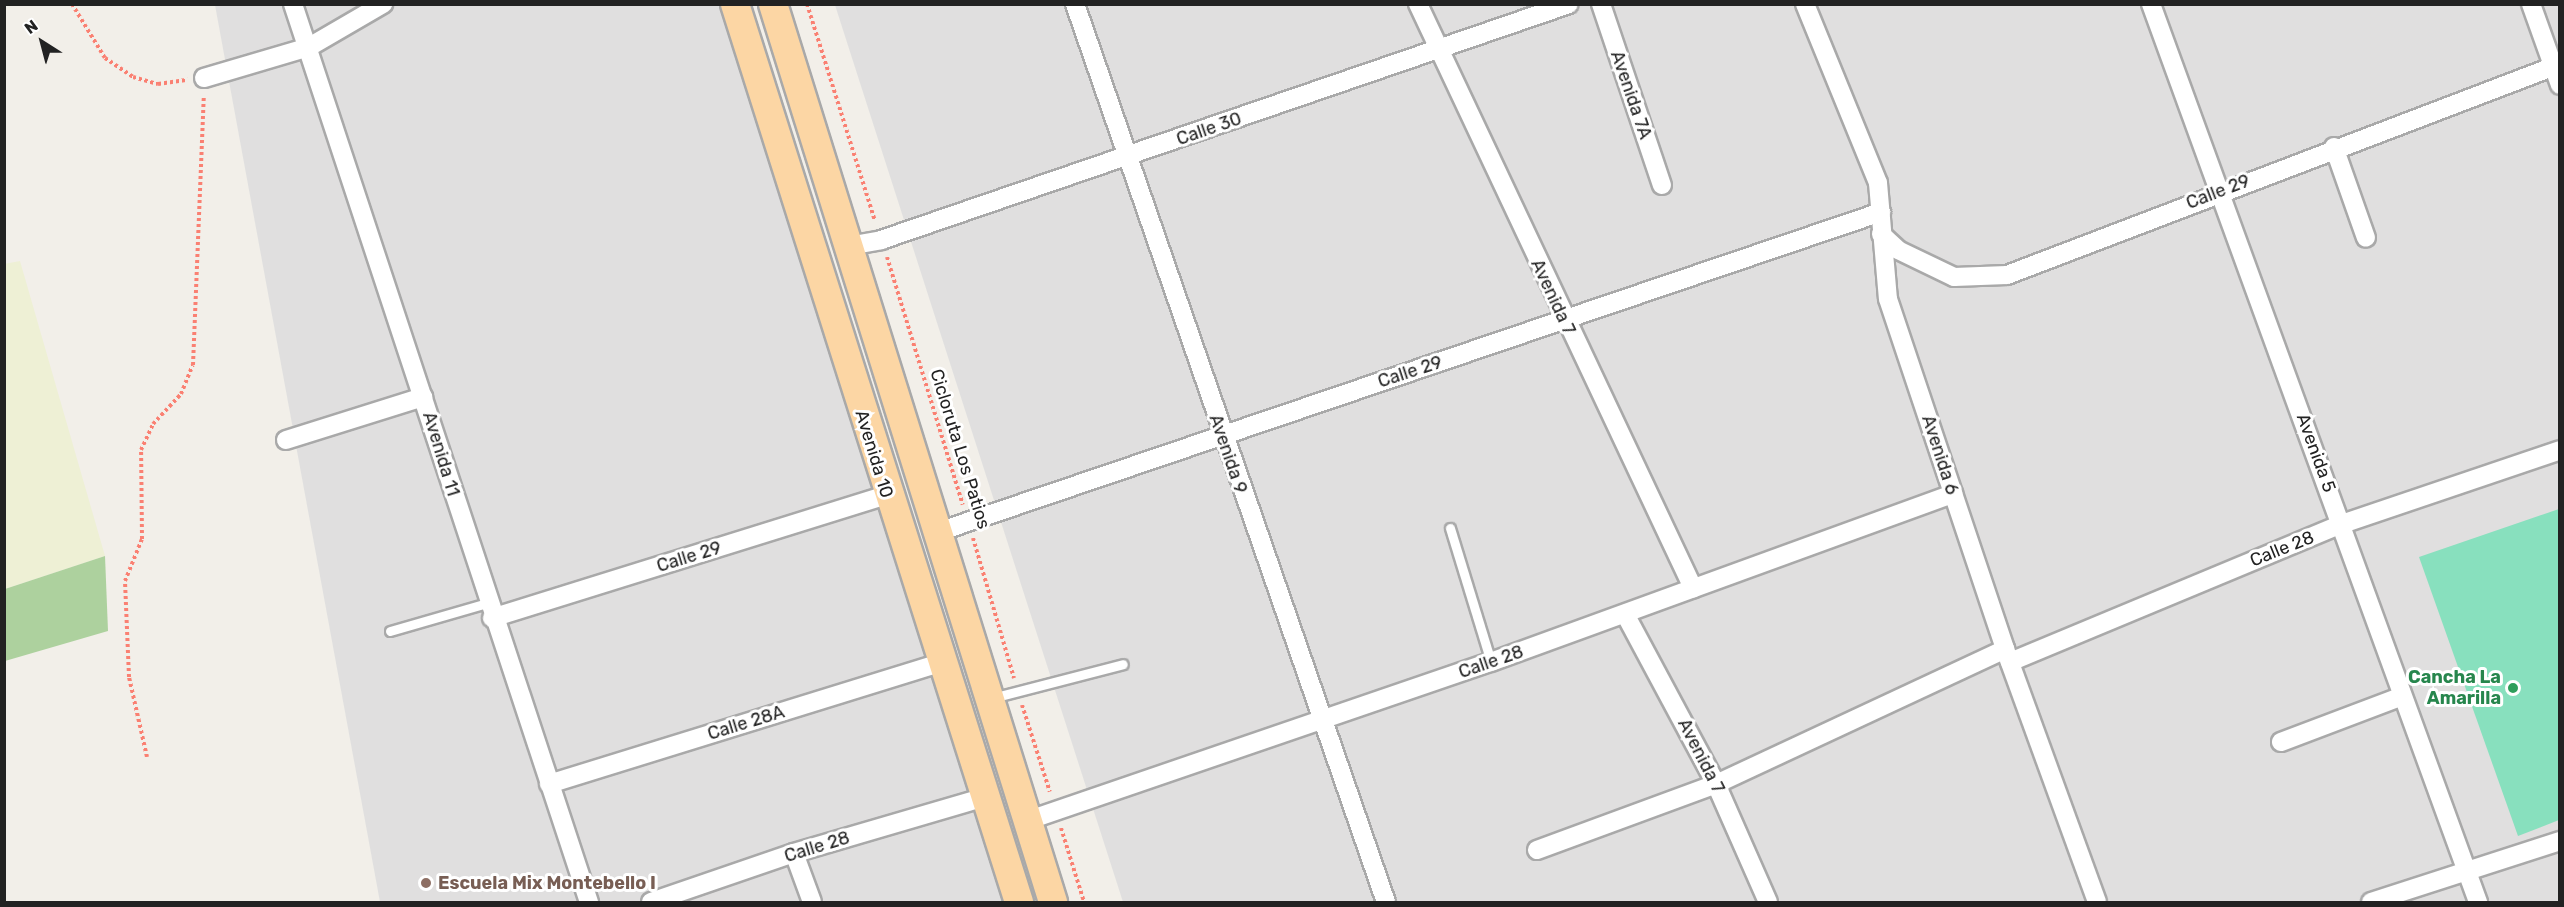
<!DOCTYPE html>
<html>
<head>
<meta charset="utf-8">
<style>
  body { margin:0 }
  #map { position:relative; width:2564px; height:907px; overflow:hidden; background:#f2efe9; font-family:Rubik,sans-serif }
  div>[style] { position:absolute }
  .residential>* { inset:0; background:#e0dfdf }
  .farmland>* { inset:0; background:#eef0d5 }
  .forest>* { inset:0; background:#add19e }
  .pitch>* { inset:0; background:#88e0be }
  .path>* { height:4px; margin-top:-2px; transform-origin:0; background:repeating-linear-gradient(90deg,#fa8072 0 3px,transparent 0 6px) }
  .roads { filter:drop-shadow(2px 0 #a9a9a9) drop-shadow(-2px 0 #a9a9a9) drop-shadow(0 2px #a9a9a9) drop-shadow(0 -2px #a9a9a9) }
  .service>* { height:9px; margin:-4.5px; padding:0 4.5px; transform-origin:4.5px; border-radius:4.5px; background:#fff }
  .minor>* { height:18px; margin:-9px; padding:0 9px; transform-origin:9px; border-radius:9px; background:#fff }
  .primary>* { height:28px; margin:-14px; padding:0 14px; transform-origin:14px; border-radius:14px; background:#fcd6a4 }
  .dots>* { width:16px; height:16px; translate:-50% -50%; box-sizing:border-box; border:3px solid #fff; border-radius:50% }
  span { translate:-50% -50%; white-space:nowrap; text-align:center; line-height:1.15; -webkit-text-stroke:6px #fff; paint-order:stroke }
  .street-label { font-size:18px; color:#222 }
  .leisure-label { font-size:18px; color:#27864d; font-weight:700 }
  .right { translate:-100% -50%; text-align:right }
  .education-label { font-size:18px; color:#785e54; font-weight:700 }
  .left { translate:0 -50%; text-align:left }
  .frame { position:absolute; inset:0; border:6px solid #222; pointer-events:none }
  .north { position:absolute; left:12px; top:12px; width:60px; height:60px; -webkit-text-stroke:4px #fff; paint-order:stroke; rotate:324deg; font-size:16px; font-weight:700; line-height:24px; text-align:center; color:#222 }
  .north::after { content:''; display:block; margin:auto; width:21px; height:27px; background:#222; clip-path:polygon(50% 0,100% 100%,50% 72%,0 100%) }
</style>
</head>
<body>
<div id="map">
  <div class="residential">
    <i style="clip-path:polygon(215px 5px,726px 5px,1010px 902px,380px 902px)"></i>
    <i style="clip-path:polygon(835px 5px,2559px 5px,2559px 902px,1123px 902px)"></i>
  </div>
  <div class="farmland">
    <i style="clip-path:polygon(20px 261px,105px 556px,5px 589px,4px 264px)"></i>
  </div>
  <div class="forest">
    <i style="clip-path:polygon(105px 556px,108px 631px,5px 661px,5px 589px)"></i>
  </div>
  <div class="pitch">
    <i style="clip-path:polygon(2559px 509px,2559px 820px,2518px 836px,2419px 557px)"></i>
  </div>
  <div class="path">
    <i style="left:72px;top:4px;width:63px;rotate:58.6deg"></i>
    <i style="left:105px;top:58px;width:34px;rotate:34deg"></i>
    <i style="left:133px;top:77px;width:26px;rotate:16deg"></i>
    <i style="left:158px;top:84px;width:30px;rotate:-8deg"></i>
    <i style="left:807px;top:4px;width:227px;rotate:72.6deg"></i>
    <i style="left:887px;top:257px;width:259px;rotate:73deg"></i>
    <i style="left:973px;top:538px;width:146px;rotate:73.7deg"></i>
    <i style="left:1022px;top:705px;width:91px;rotate:72.2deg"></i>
    <i style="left:147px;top:757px;width:82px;rotate:-102.7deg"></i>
    <i style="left:129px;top:677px;width:96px;rotate:-92.4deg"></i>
    <i style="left:125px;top:581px;width:45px;rotate:-68deg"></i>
    <i style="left:142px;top:539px;width:89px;rotate:-90.6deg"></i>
    <i style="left:141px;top:450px;width:29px;rotate:-65deg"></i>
    <i style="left:153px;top:424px;width:41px;rotate:-47deg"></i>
    <i style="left:181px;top:394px;width:31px;rotate:-68deg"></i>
    <i style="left:193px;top:365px;width:270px;rotate:-87.7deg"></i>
    <i style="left:1061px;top:828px;width:77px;rotate:72.7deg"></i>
  </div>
  <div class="roads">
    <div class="service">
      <i style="left:1450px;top:528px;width:140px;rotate:73deg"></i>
      <i style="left:390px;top:631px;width:101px;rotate:-16.1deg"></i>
      <i style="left:992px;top:698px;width:135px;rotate:-14.5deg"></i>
    </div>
    <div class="minor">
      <i style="left:293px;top:4px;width:946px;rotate:71.76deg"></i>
      <i style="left:1075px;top:4px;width:950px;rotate:70.9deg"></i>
      <i style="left:1418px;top:4px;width:646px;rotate:64.78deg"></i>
      <i style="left:1601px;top:4px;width:191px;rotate:71.4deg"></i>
      <i style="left:1805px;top:4px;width:193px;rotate:67.8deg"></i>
      <i style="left:1878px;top:183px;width:116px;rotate:85.1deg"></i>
      <i style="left:1888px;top:299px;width:369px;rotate:71.5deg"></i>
      <i style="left:2005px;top:649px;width:269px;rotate:70deg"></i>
      <i style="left:2151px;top:4px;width:956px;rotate:69.99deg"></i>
      <i style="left:2531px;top:4px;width:86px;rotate:70.3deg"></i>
      <i style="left:204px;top:78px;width:109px;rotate:-16.4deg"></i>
      <i style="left:309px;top:47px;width:86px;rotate:-30.2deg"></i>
      <i style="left:2334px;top:147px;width:96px;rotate:70.6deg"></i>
      <i style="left:1881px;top:234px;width:23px;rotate:43deg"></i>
      <i style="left:1898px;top:250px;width:62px;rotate:25.7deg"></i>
      <i style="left:1954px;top:277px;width:53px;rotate:-2.2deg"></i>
      <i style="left:2007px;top:275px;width:592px;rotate:-20.88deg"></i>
      <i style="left:848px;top:246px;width:34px;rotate:-10deg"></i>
      <i style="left:881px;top:240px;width:727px;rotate:-18.93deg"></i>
      <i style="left:286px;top:440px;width:144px;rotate:-17.4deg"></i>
      <i style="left:938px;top:532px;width:996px;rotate:-18.74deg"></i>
      <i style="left:1625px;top:614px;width:193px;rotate:61.8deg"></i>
      <i style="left:1716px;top:784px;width:129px;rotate:66.2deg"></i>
      <i style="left:492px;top:618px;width:414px;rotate:-17.3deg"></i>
      <i style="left:2010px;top:662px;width:360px;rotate:-22.6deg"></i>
      <i style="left:2342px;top:524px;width:230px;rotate:-18.7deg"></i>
      <i style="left:2281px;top:742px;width:127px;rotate:-20.7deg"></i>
      <i style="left:549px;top:784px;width:412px;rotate:-17.2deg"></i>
      <i style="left:1026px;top:821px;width:491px;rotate:-18.9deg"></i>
      <i style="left:1491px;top:662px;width:492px;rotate:-20deg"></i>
      <i style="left:1537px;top:850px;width:191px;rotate:-20.2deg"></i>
      <i style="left:1716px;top:784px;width:319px;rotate:-25deg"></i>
      <i style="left:794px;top:853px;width:52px;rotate:69.8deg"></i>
      <i style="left:651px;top:902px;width:151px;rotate:-18.9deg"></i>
      <i style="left:794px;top:853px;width:199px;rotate:-16.3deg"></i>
      <i style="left:2371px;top:902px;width:199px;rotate:-17.9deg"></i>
    </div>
    <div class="primary">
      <i style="left:735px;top:4px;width:942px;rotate:72.45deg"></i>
      <i style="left:773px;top:4px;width:941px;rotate:72.68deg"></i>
    </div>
  </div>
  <div class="dots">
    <i style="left:2513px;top:688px;background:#2e9e5b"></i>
    <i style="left:426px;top:883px;background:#8d6e63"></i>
  </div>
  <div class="street-label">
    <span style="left:1631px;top:95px;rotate:71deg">Avenida 7A</span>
    <span style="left:1209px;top:129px;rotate:-19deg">Calle 30</span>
    <span style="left:2218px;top:192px;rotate:-21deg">Calle 29</span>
    <span style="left:1553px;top:297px;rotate:65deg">Avenida 7</span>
    <span style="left:1410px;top:372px;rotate:-18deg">Calle 29</span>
    <span style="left:960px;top:449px;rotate:73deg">Cicloruta Los Patios</span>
    <span style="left:2316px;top:453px;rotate:70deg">Avenida 5</span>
    <span style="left:441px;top:454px;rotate:73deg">Avenida 11</span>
    <span style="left:874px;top:454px;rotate:73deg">Avenida 10</span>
    <span style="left:1228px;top:454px;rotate:71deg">Avenida 9</span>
    <span style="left:1940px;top:455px;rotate:72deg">Avenida 6</span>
    <span style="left:2282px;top:549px;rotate:-22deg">Calle 28</span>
    <span style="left:689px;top:557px;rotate:-17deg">Calle 29</span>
    <span style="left:1491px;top:662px;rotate:-19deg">Calle 28</span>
    <span style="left:746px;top:723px;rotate:-17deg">Calle 28A</span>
    <span style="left:1701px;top:756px;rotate:63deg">Avenida 7</span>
    <span style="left:817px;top:847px;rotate:-17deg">Calle 28</span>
  </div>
  <div class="leisure-label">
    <span class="right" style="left:2501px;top:688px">Cancha La<br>Amarilla</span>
  </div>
  <div class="education-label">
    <span class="left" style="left:438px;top:883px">Escuela Mix Montebello I</span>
  </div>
  <div class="frame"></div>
  <div class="north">N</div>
</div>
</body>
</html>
